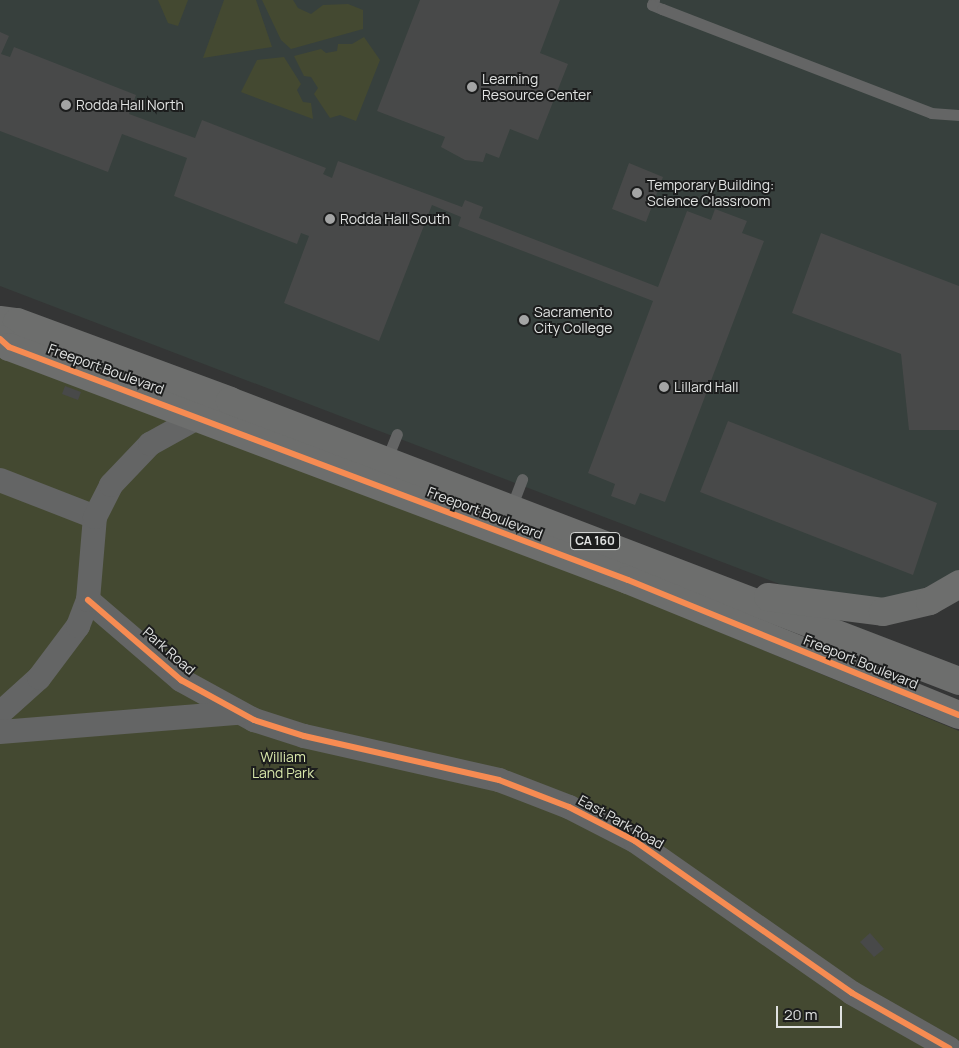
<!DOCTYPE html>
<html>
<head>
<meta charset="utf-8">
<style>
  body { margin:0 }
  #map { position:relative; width:959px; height:1048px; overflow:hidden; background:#343535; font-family:Manrope,sans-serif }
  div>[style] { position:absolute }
  .built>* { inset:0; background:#37403d }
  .green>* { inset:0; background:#444931 }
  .building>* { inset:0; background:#484949 }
  .service>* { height:11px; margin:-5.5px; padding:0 5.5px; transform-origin:5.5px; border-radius:5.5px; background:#646565 }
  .minor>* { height:24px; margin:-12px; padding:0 12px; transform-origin:12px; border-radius:12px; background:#646565 }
  .primary>* { height:28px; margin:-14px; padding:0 14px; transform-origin:14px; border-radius:14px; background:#6d6e6d }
  .cycleway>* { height:6px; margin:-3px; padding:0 3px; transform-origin:3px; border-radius:3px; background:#f68b52 }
  .dots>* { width:14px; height:14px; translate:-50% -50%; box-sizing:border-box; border:2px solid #1c1d1d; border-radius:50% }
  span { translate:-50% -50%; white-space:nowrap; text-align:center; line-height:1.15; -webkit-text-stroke:4px #1c1d1d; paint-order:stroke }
  .shield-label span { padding:1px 4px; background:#1c1d1d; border:1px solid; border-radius:4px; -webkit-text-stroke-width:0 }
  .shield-label { font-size:12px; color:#e0e2e1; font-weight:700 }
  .poi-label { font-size:14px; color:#e0e2e1 }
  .left { translate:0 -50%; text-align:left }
  .street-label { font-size:14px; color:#e0e2e1 }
  .park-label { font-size:14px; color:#d9e8ab }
  .scale { position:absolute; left:776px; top:1006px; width:66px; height:22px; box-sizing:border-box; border:2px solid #e0e2e1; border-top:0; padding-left:6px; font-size:15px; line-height:18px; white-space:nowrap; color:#e0e2e1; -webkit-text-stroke:4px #1c1d1d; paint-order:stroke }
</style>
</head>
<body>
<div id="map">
  <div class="built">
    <i style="clip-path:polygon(0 0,959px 0,959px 570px,903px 599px,842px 600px,782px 585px,0 286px)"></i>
  </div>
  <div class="green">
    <i style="clip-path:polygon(158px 0,188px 0,178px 26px,168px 23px)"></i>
    <i style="clip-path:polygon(224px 0,256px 0,272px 47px,203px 58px)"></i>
    <i style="clip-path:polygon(262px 0,293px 0,298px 8px,311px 14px,323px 5px,348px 4px,363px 10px,363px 29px,291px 49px,281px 40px)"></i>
    <i style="clip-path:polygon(364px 37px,380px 60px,356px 121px,340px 115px,330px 118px,314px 94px,318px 88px,311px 77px,304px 76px,294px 56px,321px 49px,326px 53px,337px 51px,338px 44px,352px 44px)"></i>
    <i style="clip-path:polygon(284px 57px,301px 84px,297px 90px,303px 102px,311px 103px,313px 119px,241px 92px,257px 60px)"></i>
    <i style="clip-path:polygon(0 354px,594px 580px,959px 731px,959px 1048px,0 1048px)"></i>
  </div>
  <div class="building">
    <i style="clip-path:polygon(420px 0,560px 0,540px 53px,568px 64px,538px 140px,510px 129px,499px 158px,486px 153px,483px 162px,465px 160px,441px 147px,445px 137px,377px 111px)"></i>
    <i style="clip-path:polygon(0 32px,9px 36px,1px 54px,10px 57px,14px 47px,136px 95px,129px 114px,195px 138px,202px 120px,326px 168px,323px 174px,332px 178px,338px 161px,462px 207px,465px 200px,483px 207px,479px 218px,658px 287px,687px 211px,711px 220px,715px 209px,747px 221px,742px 233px,764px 241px,665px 502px,640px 493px,635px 505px,611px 496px,615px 484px,588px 473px,653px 301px,458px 226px,461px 217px,432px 205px,379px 341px,284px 303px,309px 236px,301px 233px,297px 244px,174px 196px,187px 158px,122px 134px,108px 172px,0 131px)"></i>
    <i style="clip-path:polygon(629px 163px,663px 177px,646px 222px,612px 209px)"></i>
    <i style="clip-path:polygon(821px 233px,959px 286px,959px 430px,909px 430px,901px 354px,792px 313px)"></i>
    <i style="clip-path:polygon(65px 386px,81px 392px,78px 400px,62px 394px)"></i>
    <i style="clip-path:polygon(728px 421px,937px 503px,913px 575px,700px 492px)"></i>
    <i style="clip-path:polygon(870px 933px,884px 949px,874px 957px,860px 942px)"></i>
  </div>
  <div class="service">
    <i style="left:654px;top:0;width:5px;rotate:112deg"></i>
    <i style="left:652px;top:5px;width:11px;rotate:22deg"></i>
    <i style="left:662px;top:9px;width:288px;rotate:21.1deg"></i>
    <i style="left:931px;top:113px;width:28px;rotate:4deg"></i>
    <i style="left:386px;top:461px;width:29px;rotate:-68deg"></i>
    <i style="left:511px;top:508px;width:31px;rotate:-69deg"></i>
  </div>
  <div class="minor">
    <i style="left:0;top:480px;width:102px;rotate:21.3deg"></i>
    <i style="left:88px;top:600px;width:123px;rotate:40.7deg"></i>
    <i style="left:181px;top:680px;width:83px;rotate:28.7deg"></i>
    <i style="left:254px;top:720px;width:52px;rotate:17.7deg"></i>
    <i style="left:304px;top:736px;width:200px;rotate:12.7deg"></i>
    <i style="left:499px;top:780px;width:75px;rotate:21.1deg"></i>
    <i style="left:569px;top:807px;width:74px;rotate:27.3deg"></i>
    <i style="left:635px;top:841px;width:265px;rotate:35deg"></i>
    <i style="left:852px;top:993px;width:112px;rotate:29.6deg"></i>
    <i style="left:0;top:713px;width:52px;rotate:-41.9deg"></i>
    <i style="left:39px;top:678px;width:65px;rotate:-53.1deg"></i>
    <i style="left:78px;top:626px;width:28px;rotate:-69deg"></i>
    <i style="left:88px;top:600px;width:83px;rotate:-85.2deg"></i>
    <i style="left:95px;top:517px;width:36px;rotate:-63deg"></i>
    <i style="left:111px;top:485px;width:57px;rotate:-46.4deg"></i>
    <i style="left:150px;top:444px;width:66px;rotate:-28.9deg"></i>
    <i style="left:0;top:732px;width:239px;rotate:-4.6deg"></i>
  </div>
  <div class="primary">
    <i style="left:0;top:320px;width:17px;rotate:7deg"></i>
    <i style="left:17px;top:322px;width:227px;rotate:20.3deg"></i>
    <i style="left:230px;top:401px;width:781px;rotate:21.01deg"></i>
    <i style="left:0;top:339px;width:12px;rotate:42deg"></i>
    <i style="left:9px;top:347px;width:661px;rotate:20.63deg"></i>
    <i style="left:628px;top:580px;width:357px;rotate:22.2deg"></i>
    <i style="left:768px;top:597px;width:116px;rotate:7.4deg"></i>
    <i style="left:883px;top:612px;width:48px;rotate:-13.2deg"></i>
    <i style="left:930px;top:601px;width:34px;rotate:-30deg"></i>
  </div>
  <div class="cycleway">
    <i style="left:0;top:339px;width:12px;rotate:42deg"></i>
    <i style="left:9px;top:347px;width:661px;rotate:20.63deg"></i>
    <i style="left:628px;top:580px;width:357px;rotate:22.2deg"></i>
    <i style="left:88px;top:600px;width:123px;rotate:40.7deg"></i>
    <i style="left:181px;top:680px;width:83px;rotate:28.7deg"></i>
    <i style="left:254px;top:720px;width:52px;rotate:17.7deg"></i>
    <i style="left:304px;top:736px;width:200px;rotate:12.7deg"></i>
    <i style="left:499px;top:780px;width:75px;rotate:21.1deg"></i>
    <i style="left:569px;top:807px;width:74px;rotate:27.3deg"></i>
    <i style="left:635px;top:841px;width:265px;rotate:35deg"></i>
    <i style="left:852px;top:993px;width:112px;rotate:29.6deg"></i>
  </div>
  <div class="dots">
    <i style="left:472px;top:87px;background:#a4a5a5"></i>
    <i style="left:66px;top:105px;background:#a4a5a5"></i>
    <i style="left:637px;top:193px;background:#a4a5a5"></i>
    <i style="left:330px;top:219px;background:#a4a5a5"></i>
    <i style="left:524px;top:320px;background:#a4a5a5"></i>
    <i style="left:664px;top:387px;background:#a4a5a5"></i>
  </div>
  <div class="shield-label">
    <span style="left:595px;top:541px">CA 160</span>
  </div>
  <div class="poi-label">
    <span class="left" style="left:482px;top:87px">Learning<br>Resource Center</span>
    <span class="left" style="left:76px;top:105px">Rodda Hall North</span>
    <span class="left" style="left:647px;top:193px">Temporary Building:<br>Science Classroom</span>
    <span class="left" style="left:340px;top:219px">Rodda Hall South</span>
    <span class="left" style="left:534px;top:320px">Sacramento<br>City College</span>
    <span class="left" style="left:674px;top:387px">Lillard Hall</span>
  </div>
  <div class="street-label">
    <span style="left:106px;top:369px;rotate:20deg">Freeport Boulevard</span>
    <span style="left:485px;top:513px;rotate:21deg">Freeport Boulevard</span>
    <span style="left:169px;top:651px;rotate:41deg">Park Road</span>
    <span style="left:861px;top:662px;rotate:22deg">Freeport Boulevard</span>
    <span style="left:621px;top:822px;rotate:29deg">East Park Road</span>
  </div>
  <div class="park-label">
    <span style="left:283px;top:765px">William<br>Land Park</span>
  </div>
  <div class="scale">20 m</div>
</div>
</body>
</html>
